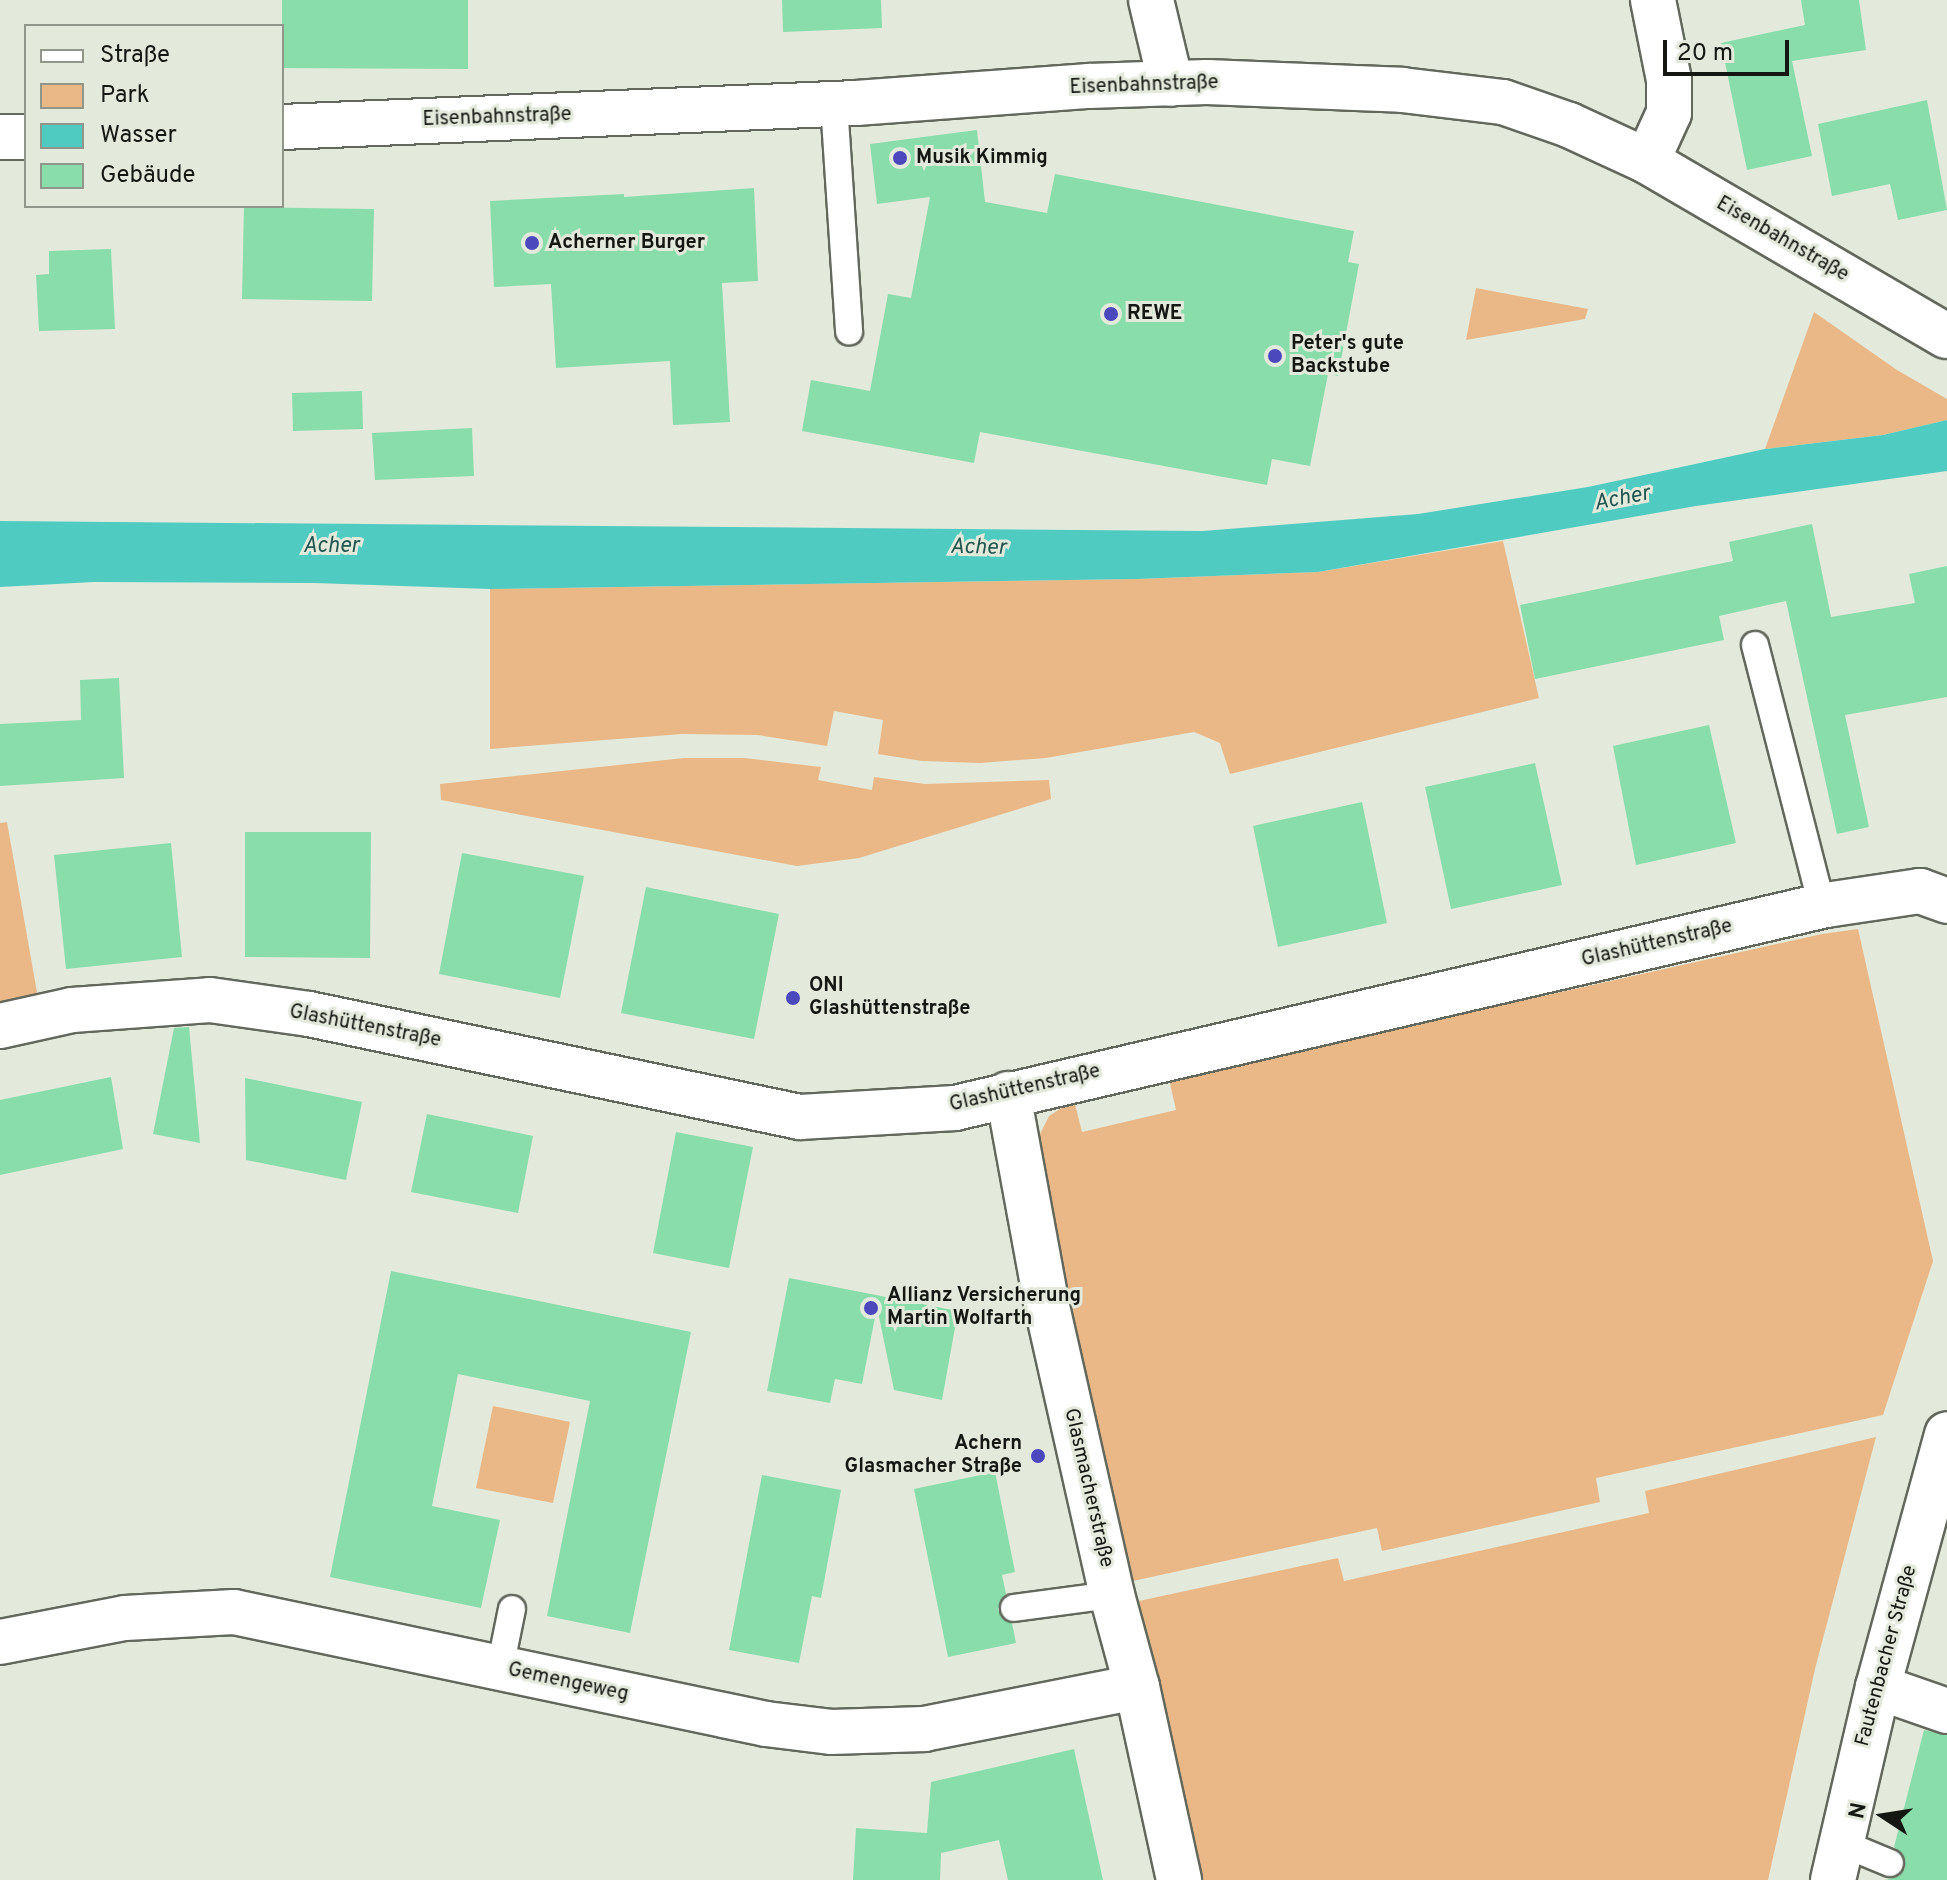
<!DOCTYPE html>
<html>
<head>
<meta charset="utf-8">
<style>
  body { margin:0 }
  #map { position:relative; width:1947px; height:1880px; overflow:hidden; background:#e3eadc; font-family:Overpass,sans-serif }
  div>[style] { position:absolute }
  .green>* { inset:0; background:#eab887 }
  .water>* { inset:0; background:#50cbc1 }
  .building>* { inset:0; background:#88ddab }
  .roads { filter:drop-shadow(2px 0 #63685c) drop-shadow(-2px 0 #63685c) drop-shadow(0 2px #63685c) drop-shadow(0 -2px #63685c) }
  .service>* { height:26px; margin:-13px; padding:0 13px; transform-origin:13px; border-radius:13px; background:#fff }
  .minor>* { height:44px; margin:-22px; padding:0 22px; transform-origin:22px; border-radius:22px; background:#fff }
  .tertiary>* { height:44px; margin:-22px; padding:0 22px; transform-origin:22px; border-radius:22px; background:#fff }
  .dots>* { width:22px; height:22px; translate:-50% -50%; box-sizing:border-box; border:4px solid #e3eadc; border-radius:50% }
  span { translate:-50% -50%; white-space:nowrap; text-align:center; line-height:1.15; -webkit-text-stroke:6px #e3eadc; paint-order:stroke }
  .street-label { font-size:20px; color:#151712 }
  .poi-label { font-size:20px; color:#151712; font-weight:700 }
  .left { translate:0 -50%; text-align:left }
  .right { translate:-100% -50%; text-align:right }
  .water-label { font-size:22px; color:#215651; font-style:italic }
  .legend { position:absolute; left:24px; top:24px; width:260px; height:184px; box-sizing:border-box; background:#e3eadc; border:2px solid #91968b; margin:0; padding:10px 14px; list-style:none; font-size:24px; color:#151712 }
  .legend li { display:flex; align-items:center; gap:16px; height:40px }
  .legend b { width:40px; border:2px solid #91968b }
  .north { position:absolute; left:1843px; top:1776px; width:80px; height:80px; -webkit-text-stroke:6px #e3eadc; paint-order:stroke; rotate:282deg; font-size:22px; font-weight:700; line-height:32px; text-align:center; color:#151712 }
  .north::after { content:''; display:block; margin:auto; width:28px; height:36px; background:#151712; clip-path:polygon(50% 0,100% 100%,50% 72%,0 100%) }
  .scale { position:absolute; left:1663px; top:40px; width:126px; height:36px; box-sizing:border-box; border:4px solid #151712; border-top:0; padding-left:10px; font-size:24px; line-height:28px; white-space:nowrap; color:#151712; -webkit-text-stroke:6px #e3eadc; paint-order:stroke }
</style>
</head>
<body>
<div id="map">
  <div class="green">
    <i style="clip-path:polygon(1476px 288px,1588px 309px,1585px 319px,1466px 340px)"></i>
    <i style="clip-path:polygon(1814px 312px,1897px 370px,1947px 399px,1947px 420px,1883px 435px,1765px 449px)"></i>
    <i style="clip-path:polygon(1503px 541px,1539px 698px,1230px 774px,1220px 743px,1194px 732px,1046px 758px,980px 763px,922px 761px,878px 754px,883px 720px,834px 711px,827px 746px,758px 735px,682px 734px,490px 749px,490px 589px,1137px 579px,1318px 572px)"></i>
    <i style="clip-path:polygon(684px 758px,744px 758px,821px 767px,818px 780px,872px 790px,874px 777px,925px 784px,1049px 780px,1051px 799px,859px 858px,797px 866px,441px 800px,440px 784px)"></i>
    <i style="clip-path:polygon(7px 822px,39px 1004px,0 1011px,0 823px)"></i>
    <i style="clip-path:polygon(1858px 929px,1933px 1261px,1883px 1415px,1596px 1478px,1600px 1502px,1382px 1551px,1377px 1528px,1133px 1581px,1038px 1162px,1040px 1134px,1049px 1116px,1074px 1100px,1082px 1132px,1176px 1110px,1169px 1079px,1822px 934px)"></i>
    <i style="clip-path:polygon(493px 1406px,570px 1422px,553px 1503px,476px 1488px)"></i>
    <i style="clip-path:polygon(1876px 1437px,1815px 1669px,1768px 1880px,1201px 1880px,1139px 1601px,1338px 1558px,1344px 1581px,1649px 1513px,1645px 1491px)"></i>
  </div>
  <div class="water">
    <i style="clip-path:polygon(1947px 420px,1947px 471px,1696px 506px,1318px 572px,1137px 579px,490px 589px,314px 583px,94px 582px,0 587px,0 521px,1203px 531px,1418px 514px,1588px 487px,1765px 449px,1883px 435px)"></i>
  </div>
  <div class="building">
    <i style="clip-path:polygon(282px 0,468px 0,468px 69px,282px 68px)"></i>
    <i style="clip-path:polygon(782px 0,881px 0,882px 28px,783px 32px)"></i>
    <i style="clip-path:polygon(1801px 0,1859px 0,1866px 50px,1792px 61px,1812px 156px,1747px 170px,1721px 43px,1805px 25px)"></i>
    <i style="clip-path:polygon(1927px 100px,1947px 210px,1898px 220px,1890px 184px,1832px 196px,1818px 124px)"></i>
    <i style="clip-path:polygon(977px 130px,985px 202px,1047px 213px,1055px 174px,1354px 231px,1348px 262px,1359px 264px,1338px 376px,1328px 374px,1310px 466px,1272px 459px,1267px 485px,980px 432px,974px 463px,802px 431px,811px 380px,870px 391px,888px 294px,911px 298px,930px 197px,877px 204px,870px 144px)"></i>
    <i style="clip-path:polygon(754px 188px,758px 281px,722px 283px,730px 422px,673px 425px,670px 361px,556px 368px,551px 284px,494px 287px,490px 201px,624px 194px,624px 197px)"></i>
    <i style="clip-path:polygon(244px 207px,374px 209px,372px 301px,242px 299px)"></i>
    <i style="clip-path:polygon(111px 249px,115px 329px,39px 331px,36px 275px,49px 274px,49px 251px)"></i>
    <i style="clip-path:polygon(362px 391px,363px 429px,293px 431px,292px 393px)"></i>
    <i style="clip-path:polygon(472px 428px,474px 476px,375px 480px,372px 433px)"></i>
    <i style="clip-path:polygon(1812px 524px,1831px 617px,1915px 603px,1909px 574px,1947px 566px,1947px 697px,1845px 715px,1869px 827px,1837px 834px,1786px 601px,1719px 616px,1724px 640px,1535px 679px,1520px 605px,1733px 561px,1729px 542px)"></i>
    <i style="clip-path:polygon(119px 678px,124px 778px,0 786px,0 724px,81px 720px,80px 680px)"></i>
    <i style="clip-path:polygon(1709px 725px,1736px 843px,1636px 865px,1613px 746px)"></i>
    <i style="clip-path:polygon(1535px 763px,1562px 885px,1451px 909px,1425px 787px)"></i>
    <i style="clip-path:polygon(1362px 802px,1387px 923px,1278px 947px,1253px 826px)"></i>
    <i style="clip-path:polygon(245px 832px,371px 832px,370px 958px,245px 957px)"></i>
    <i style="clip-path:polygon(171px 843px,182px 957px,66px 969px,54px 855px)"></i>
    <i style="clip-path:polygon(462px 853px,584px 876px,560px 998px,439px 974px)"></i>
    <i style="clip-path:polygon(646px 887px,779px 914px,754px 1039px,621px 1013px)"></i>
    <i style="clip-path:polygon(189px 1027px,200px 1143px,153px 1134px,174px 1028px)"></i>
    <i style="clip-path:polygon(111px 1077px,123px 1149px,0 1175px,0 1100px)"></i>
    <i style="clip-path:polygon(245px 1078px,362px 1102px,346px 1180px,246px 1160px)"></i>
    <i style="clip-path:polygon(427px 1114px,533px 1136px,518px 1213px,411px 1192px)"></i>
    <i style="clip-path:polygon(676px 1132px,753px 1147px,729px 1268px,653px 1253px)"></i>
    <i style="clip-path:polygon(391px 1271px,691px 1332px,630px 1633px,547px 1616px,590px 1401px,458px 1374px,432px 1506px,500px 1520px,481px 1608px,330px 1577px)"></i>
    <i style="clip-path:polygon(789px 1278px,958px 1311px,942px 1400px,894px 1390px,877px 1307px,862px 1384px,835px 1379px,830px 1403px,767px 1391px)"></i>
    <i style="clip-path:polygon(995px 1472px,1015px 1572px,1002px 1575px,1006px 1594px,998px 1609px,1002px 1618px,1012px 1623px,1016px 1643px,948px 1657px,914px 1489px)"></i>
    <i style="clip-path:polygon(762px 1475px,841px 1490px,821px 1598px,812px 1596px,799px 1663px,729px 1650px)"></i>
    <i style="clip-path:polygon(1924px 1730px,1947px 1735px,1947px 1880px,1886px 1880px,1899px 1876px,1905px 1868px,1903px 1854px,1894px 1847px)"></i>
    <i style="clip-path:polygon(1074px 1749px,1103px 1880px,1008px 1880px,999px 1840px,941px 1853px,940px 1880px,853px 1880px,856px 1828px,927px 1833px,931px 1782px)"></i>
  </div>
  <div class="roads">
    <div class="service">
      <i style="left:834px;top:104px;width:228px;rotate:86.2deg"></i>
      <i style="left:1755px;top:645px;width:269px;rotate:75.6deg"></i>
      <i style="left:1014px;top:1608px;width:99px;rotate:-7.6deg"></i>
      <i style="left:500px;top:1668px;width:60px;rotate:-78.5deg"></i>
      <i style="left:1839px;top:1842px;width:55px;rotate:22.4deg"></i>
    </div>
    <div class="minor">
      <i style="left:1151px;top:0;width:86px;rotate:76.6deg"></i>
      <i style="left:1647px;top:161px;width:53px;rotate:-65.4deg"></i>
      <i style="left:1669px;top:113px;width:33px;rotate:-90deg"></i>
      <i style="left:1669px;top:80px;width:82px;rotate:-101.3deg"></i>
      <i style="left:0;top:1026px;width:74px;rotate:-12.5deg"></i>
      <i style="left:72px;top:1010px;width:138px;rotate:-4.1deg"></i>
      <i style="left:210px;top:1000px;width:100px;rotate:8deg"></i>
      <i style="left:309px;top:1014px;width:502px;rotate:11.85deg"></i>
      <i style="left:800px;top:1117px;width:155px;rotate:-3.3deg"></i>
      <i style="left:955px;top:1108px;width:894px;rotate:-13.12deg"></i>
      <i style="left:1826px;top:905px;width:95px;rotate:-8.5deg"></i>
      <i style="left:1920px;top:891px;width:29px;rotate:20deg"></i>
      <i style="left:1008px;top:1094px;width:211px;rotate:79.6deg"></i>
      <i style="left:1046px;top:1302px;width:300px;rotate:77.3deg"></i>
      <i style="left:1112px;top:1595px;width:95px;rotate:74.8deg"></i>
      <i style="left:1137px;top:1687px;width:198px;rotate:77.7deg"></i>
      <i style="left:0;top:1642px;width:127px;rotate:-10.9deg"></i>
      <i style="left:125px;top:1618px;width:109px;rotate:-3.2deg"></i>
      <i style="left:234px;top:1612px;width:544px;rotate:11.89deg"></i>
      <i style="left:766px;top:1724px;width:65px;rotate:7deg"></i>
      <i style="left:831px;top:1732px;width:93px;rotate:-1.8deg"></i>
      <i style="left:924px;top:1729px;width:217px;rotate:-11.2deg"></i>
      <i style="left:1878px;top:1687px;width:73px;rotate:19.2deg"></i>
    </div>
    <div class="tertiary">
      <i style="left:282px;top:127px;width:575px;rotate:-2.39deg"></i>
      <i style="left:856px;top:103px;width:234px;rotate:-4.2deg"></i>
      <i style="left:1089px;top:86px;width:118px;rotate:-1.9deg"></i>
      <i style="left:1207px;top:82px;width:195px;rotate:2.3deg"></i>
      <i style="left:1402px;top:90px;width:102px;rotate:6.8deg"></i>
      <i style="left:1503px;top:102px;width:70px;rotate:19.2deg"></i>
      <i style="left:1569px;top:125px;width:86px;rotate:24.8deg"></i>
      <i style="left:1647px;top:161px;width:347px;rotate:30.3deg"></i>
      <i style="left:0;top:137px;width:26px"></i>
      <i style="left:1833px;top:1880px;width:198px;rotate:-76.9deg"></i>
      <i style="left:1878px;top:1687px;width:262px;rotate:-74.7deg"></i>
    </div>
  </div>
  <div class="dots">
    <i style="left:900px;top:158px;background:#4b47bd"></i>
    <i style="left:532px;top:243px;background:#4b47bd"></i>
    <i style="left:1111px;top:314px;background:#4b47bd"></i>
    <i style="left:1275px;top:356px;background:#4b47bd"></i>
    <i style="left:793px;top:998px;background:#4b47bd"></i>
    <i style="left:871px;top:1308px;background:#4b47bd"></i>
    <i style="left:1038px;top:1456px;background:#4b47bd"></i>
  </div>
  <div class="street-label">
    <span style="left:1144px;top:86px;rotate:-2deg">Eisenbahnstraße</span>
    <span style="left:497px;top:118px;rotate:-2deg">Eisenbahnstraße</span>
    <span style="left:1782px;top:240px;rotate:30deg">Eisenbahnstraße</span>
    <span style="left:1657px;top:944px;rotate:-13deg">Glashüttenstraße</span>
    <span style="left:365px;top:1027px;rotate:11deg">Glashüttenstraße</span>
    <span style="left:1025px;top:1089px;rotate:-13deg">Glashüttenstraße</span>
    <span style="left:1088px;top:1488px;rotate:77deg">Glasmacherstraße</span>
    <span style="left:1887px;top:1656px;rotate:-75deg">Fautenbacher Straße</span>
    <span style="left:568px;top:1683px;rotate:12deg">Gemengeweg</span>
  </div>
  <div class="poi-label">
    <span class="left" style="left:916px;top:158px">Musik Kimmig</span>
    <span class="left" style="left:548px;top:243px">Acherner Burger</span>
    <span class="left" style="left:1127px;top:314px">REWE</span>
    <span class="left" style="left:1291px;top:356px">Peter's gute<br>Backstube</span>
    <span class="left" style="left:809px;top:998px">ONI<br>Glashüttenstraße</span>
    <span class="left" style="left:887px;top:1308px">Allianz Versicherung<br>Martin Wolfarth</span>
    <span class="right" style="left:1022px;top:1456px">Achern<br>Glasmacher Straße</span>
  </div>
  <div class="water-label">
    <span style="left:1622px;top:499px;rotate:-11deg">Acher</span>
    <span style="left:331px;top:547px">Acher</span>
    <span style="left:978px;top:548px;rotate:1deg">Acher</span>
  </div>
  <ul class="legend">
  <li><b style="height:10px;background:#fff"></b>Straße</li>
  <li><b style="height:22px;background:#eab887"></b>Park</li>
  <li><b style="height:22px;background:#50cbc1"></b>Wasser</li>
  <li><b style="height:22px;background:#88ddab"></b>Gebäude</li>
  </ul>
  <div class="north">N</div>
  <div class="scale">20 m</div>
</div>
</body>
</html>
